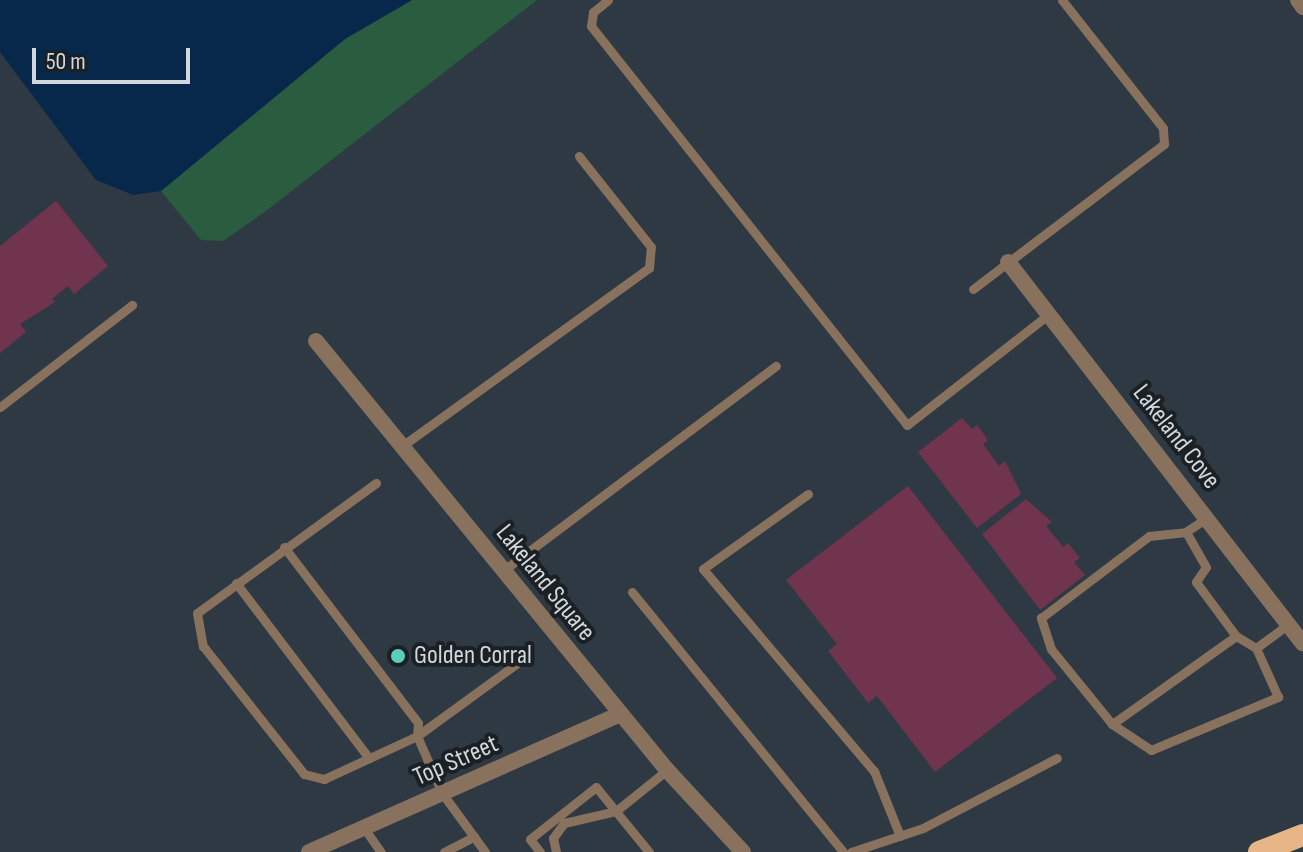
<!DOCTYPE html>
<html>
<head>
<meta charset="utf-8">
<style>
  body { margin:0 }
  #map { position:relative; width:1303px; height:852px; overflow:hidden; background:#2e3943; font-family:"Sofia Sans Condensed",sans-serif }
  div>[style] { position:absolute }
  .green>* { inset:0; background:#2a5d3f }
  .water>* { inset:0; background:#07284a }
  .building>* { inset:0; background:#71344f }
  .service>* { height:9px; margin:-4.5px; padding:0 4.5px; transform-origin:4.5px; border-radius:4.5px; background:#88725d }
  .minor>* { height:16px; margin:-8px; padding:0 8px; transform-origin:8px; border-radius:8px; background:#88725d }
  .trunk>* { height:22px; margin:-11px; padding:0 11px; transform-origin:11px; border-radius:11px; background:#e8b586 }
  .dots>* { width:22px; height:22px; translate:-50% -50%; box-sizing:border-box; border:4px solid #1b2024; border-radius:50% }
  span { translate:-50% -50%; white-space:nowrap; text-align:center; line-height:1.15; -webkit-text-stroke:8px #1b2024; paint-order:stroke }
  .street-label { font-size:26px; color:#d1d8de }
  .poi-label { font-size:26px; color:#d1d8de }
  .left { translate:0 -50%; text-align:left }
  .scale { position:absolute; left:32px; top:48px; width:158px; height:36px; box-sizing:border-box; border:4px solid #d1d8de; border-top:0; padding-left:10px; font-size:24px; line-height:28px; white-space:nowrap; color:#d1d8de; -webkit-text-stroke:6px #1b2024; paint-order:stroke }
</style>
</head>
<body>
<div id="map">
  <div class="green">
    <i style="clip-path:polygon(412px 0,537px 0,266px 211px,223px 241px,201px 240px,161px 191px,345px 39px)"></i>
  </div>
  <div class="water">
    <i style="clip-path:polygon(0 0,412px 0,345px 39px,161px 191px,133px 195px,96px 180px,0 52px)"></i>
  </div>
  <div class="building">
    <i style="clip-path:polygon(56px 201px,108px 266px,74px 294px,68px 286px,52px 299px,55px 302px,20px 324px,26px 332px,0 353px,0 246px)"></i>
    <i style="clip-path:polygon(962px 418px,972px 429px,977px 425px,988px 440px,983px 444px,999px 466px,1005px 461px,1021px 494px,977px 528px,918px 452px)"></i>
    <i style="clip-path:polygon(908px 486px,1057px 678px,935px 772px,877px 696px,868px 703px,828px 651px,837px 644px,786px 580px)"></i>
    <i style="clip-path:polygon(1026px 499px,1052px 522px,1046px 526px,1063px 547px,1068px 543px,1080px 558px,1074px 562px,1085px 575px,1040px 610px,982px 534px)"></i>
  </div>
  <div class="service">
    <i style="left:608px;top:0;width:19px;rotate:141deg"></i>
    <i style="left:593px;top:12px;width:14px;rotate:98deg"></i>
    <i style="left:591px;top:26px;width:509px;rotate:51.62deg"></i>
    <i style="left:907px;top:425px;width:180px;rotate:-38deg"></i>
    <i style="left:973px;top:289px;width:240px;rotate:-37.2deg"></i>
    <i style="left:1164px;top:144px;width:16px;rotate:-94deg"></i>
    <i style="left:1163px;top:128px;width:163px;rotate:-128.3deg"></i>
    <i style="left:0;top:407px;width:167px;rotate:-37.7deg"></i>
    <i style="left:402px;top:446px;width:304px;rotate:-35.8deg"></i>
    <i style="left:649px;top:268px;width:21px;rotate:-85deg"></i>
    <i style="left:651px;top:247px;width:116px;rotate:-128.4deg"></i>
    <i style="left:376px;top:483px;width:221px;rotate:144deg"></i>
    <i style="left:197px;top:613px;width:34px;rotate:80deg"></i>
    <i style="left:203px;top:646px;width:163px;rotate:51.7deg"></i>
    <i style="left:304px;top:774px;width:21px;rotate:14deg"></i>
    <i style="left:324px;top:779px;width:102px;rotate:-24.8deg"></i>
    <i style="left:417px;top:736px;width:126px;rotate:-36deg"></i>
    <i style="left:808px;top:494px;width:129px;rotate:144.5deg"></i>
    <i style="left:703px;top:569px;width:265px;rotate:49.8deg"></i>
    <i style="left:874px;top:771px;width:70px;rotate:68.2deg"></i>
    <i style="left:1208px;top:517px;width:27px;rotate:146deg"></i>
    <i style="left:1186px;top:532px;width:40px;rotate:60.3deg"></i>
    <i style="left:1206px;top:567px;width:18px;rotate:124deg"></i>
    <i style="left:1196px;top:582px;width:67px;rotate:53.5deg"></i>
    <i style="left:284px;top:547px;width:221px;rotate:52.7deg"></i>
    <i style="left:418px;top:723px;width:13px;rotate:94deg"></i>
    <i style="left:417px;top:736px;width:62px;rotate:66.3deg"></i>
    <i style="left:442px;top:793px;width:73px;rotate:53.9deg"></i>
    <i style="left:504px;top:570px;width:340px;rotate:-36.9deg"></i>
    <i style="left:236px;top:583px;width:220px;rotate:52.8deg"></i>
    <i style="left:632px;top:592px;width:335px;rotate:50.9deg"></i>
    <i style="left:1256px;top:648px;width:23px;rotate:-149deg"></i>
    <i style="left:1236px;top:636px;width:152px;rotate:144.6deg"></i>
    <i style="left:1112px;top:724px;width:47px;rotate:33.7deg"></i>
    <i style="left:1151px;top:750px;width:138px;rotate:-22.7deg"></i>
    <i style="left:1278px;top:697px;width:54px;rotate:-114.2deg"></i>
    <i style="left:1256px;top:648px;width:42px;rotate:-36.3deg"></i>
    <i style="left:1112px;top:724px;width:97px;rotate:-129.1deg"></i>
    <i style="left:1051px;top:649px;width:33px;rotate:-108deg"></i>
    <i style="left:1041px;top:618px;width:136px;rotate:-37.2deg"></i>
    <i style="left:1149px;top:536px;width:37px;rotate:-6deg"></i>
    <i style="left:364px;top:828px;width:29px;rotate:55deg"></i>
    <i style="left:444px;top:852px;width:34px;rotate:-27deg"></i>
    <i style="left:540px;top:852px;width:16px;rotate:-128deg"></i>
    <i style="left:530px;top:839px;width:84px;rotate:-38.2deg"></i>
    <i style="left:596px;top:787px;width:84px;rotate:50.8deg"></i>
    <i style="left:556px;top:852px;width:14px;rotate:-102deg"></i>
    <i style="left:553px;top:838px;width:19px;rotate:-54deg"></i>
    <i style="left:564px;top:823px;width:53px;rotate:-13deg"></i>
    <i style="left:616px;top:811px;width:65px;rotate:-38.8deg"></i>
    <i style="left:851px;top:852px;width:76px;rotate:-18.4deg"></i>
    <i style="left:923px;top:828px;width:151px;rotate:-27.6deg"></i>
  </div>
  <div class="minor">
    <i style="left:1298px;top:0;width:9px;rotate:54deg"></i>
    <i style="left:1008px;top:262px;width:482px;rotate:52.3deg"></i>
    <i style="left:316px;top:341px;width:554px;rotate:50.71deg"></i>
    <i style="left:667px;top:770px;width:112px;rotate:47.2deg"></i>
    <i style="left:309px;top:852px;width:341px;rotate:-23.9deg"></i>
  </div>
  <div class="trunk">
    <i style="left:1259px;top:852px;width:47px;rotate:-21.1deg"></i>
  </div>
  <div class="dots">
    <i style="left:398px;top:656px;background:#5acebd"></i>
  </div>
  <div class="street-label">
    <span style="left:1176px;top:437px;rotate:52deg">Lakeland Cove</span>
    <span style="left:545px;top:583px;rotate:51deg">Lakeland Square</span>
    <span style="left:456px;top:761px;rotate:-24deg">Top Street</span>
  </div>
  <div class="poi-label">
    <span class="left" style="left:414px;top:656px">Golden Corral</span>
  </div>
  <div class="scale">50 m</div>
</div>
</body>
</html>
